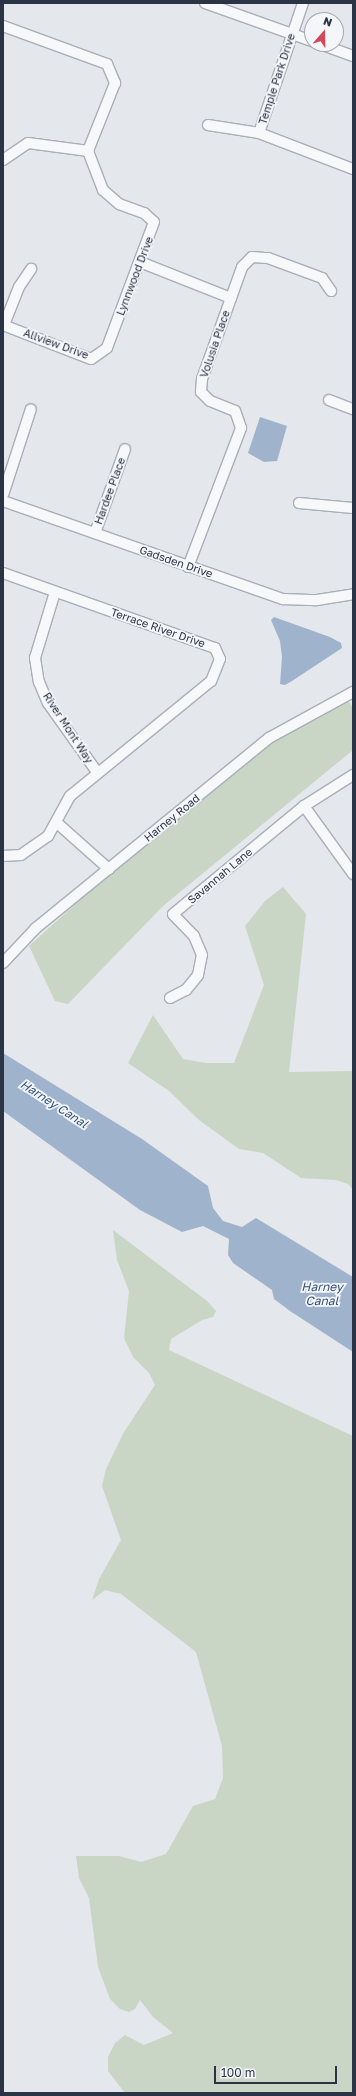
<!DOCTYPE html>
<html>
<head>
<meta charset="utf-8">
<style>
  body { margin:0 }
  #map { position:relative; width:356px; height:2096px; overflow:hidden; background:#e4e7ec; font-family:"Golos Text",sans-serif }
  div>[style] { position:absolute }
  .green>* { inset:0; background:#c9d6c5 }
  .water>* { inset:0; background:#9fb4cc }
  .roads { filter:drop-shadow(1px 0 #a9aeb7) drop-shadow(-1px 0 #a9aeb7) drop-shadow(0 1px #a9aeb7) drop-shadow(0 -1px #a9aeb7) }
  .minor>* { height:10px; margin:-5px; padding:0 5px; transform-origin:5px; border-radius:5px; background:#f7f8fa }
  span { translate:-50% -50%; white-space:nowrap; text-align:center; line-height:1.15; -webkit-text-stroke:3.5px #f4f6f9; paint-order:stroke }
  .street-label { font-size:11px; color:#2b3445 }
  .water-label { font-size:12px; color:#34527a; font-style:italic }
  .frame { position:absolute; inset:0; border:4px solid #2b3445; pointer-events:none }
  .north { position:absolute; left:304px; top:12px; width:40px; height:40px; box-sizing:border-box; background:#f4f6f9; border:1px solid #a4a8b1; border-radius:50%; rotate:20deg; font-size:11px; font-weight:700; line-height:16px; text-align:center; color:#2b3445 }
  .north::after { content:''; display:block; margin:auto; width:14px; height:18px; background:#d1495b; clip-path:polygon(50% 0,100% 100%,50% 72%,0 100%) }
  .scale { position:absolute; left:214px; top:2066px; width:123px; height:18px; box-sizing:border-box; border:2px solid #2b3445; border-top:0; padding-left:5px; font-size:12px; line-height:14px; white-space:nowrap; color:#2b3445; -webkit-text-stroke:3px #f4f6f9; paint-order:stroke }
</style>
</head>
<body>
<div id="map">
  <div class="green">
    <i style="clip-path:polygon(346px 697px,353px 708px,353px 750px,163px 906px,68px 1004px,55px 1001px,29px 946px,122px 862px,256px 751px)"></i>
    <i style="clip-path:polygon(283px 887px,306px 914px,289px 1072px,353px 1071px,353px 1190px,348px 1184px,336px 1180px,301px 1178px,263px 1153px,239px 1149px,199px 1120px,169px 1091px,128px 1063px,153px 1015px,183px 1059px,206px 1063px,234px 1063px,264px 985px,245px 926px,265px 901px)"></i>
    <i style="clip-path:polygon(113px 1230px,207px 1301px,216px 1311px,213px 1317px,202px 1320px,171px 1339px,169px 1350px,353px 1436px,353px 2093px,125px 2093px,108px 2071px,108px 2057px,115px 2043px,125px 2035px,144px 2045px,173px 2033px,153px 2017px,140px 2000px,135px 2009px,129px 2012px,120px 2009px,110px 1999px,98px 1967px,89px 1898px,79px 1878px,76px 1856px,119px 1856px,141px 1862px,166px 1854px,193px 1806px,215px 1799px,223px 1778px,222px 1746px,196px 1652px,121px 1594px,105px 1590px,92px 1600px,99px 1579px,121px 1540px,102px 1486px,106px 1469px,124px 1432px,155px 1385px,149px 1373px,133px 1357px,124px 1338px,129px 1291px,117px 1260px)"></i>
  </div>
  <div class="water">
    <i style="clip-path:polygon(260px 417px,287px 426px,277px 461px,264px 462px,248px 453px)"></i>
    <i style="clip-path:polygon(274px 617px,330px 637px,341px 643px,342px 648px,292px 681px,285px 685px,280px 684px,282px 657px,280px 641px,271px 620px)"></i>
    <i style="clip-path:polygon(3px 1053px,142px 1139px,208px 1186px,213px 1208px,223px 1221px,242px 1227px,256px 1218px,353px 1277px,353px 1352px,290px 1311px,274px 1299px,272px 1290px,233px 1263px,228px 1255px,229px 1239px,203px 1226px,182px 1232px,140px 1210px,3px 1111px)"></i>
  </div>
  <div class="roads">
    <div class="minor">
      <i style="left:205px;top:3px;width:114px;rotate:19.6deg"></i>
      <i style="left:3px;top:26px;width:111px;rotate:20.1deg"></i>
      <i style="left:107px;top:64px;width:21px;rotate:67deg"></i>
      <i style="left:115px;top:83px;width:73px;rotate:111.7deg"></i>
      <i style="left:88px;top:151px;width:42px;rotate:69deg"></i>
      <i style="left:103px;top:190px;width:21px;rotate:41deg"></i>
      <i style="left:119px;top:204px;width:27px;rotate:20deg"></i>
      <i style="left:144px;top:213px;width:13px;rotate:42deg"></i>
      <i style="left:154px;top:222px;width:134px;rotate:110.5deg"></i>
      <i style="left:107px;top:348px;width:19px;rotate:145deg"></i>
      <i style="left:91px;top:359px;width:94px;rotate:-158.9deg"></i>
      <i style="left:320px;top:44px;width:35px;rotate:20deg"></i>
      <i style="left:208px;top:125px;width:52px;rotate:8.9deg"></i>
      <i style="left:259px;top:133px;width:101px;rotate:21deg"></i>
      <i style="left:259px;top:133px;width:137px;rotate:-71.3deg"></i>
      <i style="left:3px;top:160px;width:30px;rotate:-34deg"></i>
      <i style="left:28px;top:143px;width:61px;rotate:7.6deg"></i>
      <i style="left:140px;top:262px;width:98px;rotate:21.6deg"></i>
      <i style="left:4px;top:325px;width:41px;rotate:-68.5deg"></i>
      <i style="left:19px;top:287px;width:22px;rotate:-56deg"></i>
      <i style="left:329px;top:400px;width:26px;rotate:21deg"></i>
      <i style="left:3px;top:495px;width:90px;rotate:-72deg"></i>
      <i style="left:3px;top:501px;width:297px;rotate:19.3deg"></i>
      <i style="left:283px;top:599px;width:34px;rotate:2deg"></i>
      <i style="left:317px;top:600px;width:36px;rotate:-9deg"></i>
      <i style="left:299px;top:503px;width:54px;rotate:5.3deg"></i>
      <i style="left:95px;top:533px;width:89px;rotate:-70.3deg"></i>
      <i style="left:188px;top:567px;width:149px;rotate:-69.1deg"></i>
      <i style="left:241px;top:428px;width:18px;rotate:-109deg"></i>
      <i style="left:235px;top:411px;width:27px;rotate:-158deg"></i>
      <i style="left:210px;top:401px;width:13px;rotate:-135deg"></i>
      <i style="left:201px;top:392px;width:13px;rotate:-86deg"></i>
      <i style="left:202px;top:379px;width:119px;rotate:-70.3deg"></i>
      <i style="left:242px;top:267px;width:14px;rotate:-45deg"></i>
      <i style="left:252px;top:257px;width:16px;rotate:4deg"></i>
      <i style="left:268px;top:258px;width:58px;rotate:20.3deg"></i>
      <i style="left:322px;top:278px;width:16px;rotate:55deg"></i>
      <i style="left:3px;top:573px;width:225px;rotate:19.5deg"></i>
      <i style="left:215px;top:648px;width:12px;rotate:66deg"></i>
      <i style="left:220px;top:659px;width:24px;rotate:112deg"></i>
      <i style="left:211px;top:681px;width:182px;rotate:140.8deg"></i>
      <i style="left:70px;top:796px;width:46px;rotate:118.8deg"></i>
      <i style="left:48px;top:836px;width:33px;rotate:145deg"></i>
      <i style="left:21px;top:855px;width:18px;rotate:177deg"></i>
      <i style="left:55px;top:592px;width:69px;rotate:106.9deg"></i>
      <i style="left:35px;top:658px;width:24px;rotate:81deg"></i>
      <i style="left:39px;top:682px;width:23px;rotate:67deg"></i>
      <i style="left:48px;top:703px;width:85px;rotate:54.6deg"></i>
      <i style="left:304px;top:806px;width:84px;rotate:54.2deg"></i>
      <i style="left:56px;top:822px;width:71px;rotate:41.6deg"></i>
      <i style="left:3px;top:963px;width:48px;rotate:-46.7deg"></i>
      <i style="left:36px;top:928px;width:301px;rotate:-39.2deg"></i>
      <i style="left:269px;top:738px;width:96px;rotate:-28.7deg"></i>
      <i style="left:170px;top:998px;width:18px;rotate:-27deg"></i>
      <i style="left:186px;top:990px;width:19px;rotate:-51deg"></i>
      <i style="left:198px;top:975px;width:20px;rotate:-79deg"></i>
      <i style="left:202px;top:955px;width:21px;rotate:-113deg"></i>
      <i style="left:194px;top:936px;width:30px;rotate:-134deg"></i>
      <i style="left:173px;top:914px;width:170px;rotate:-39.5deg"></i>
      <i style="left:304px;top:806px;width:58px;rotate:-32.3deg"></i>
    </div>
  </div>
  <div class="street-label">
    <span style="left:277px;top:79px;rotate:-72deg">Temple Park Drive</span>
    <span style="left:135px;top:276px;rotate:-69deg">Lynnwood Drive</span>
    <span style="left:56px;top:344px;rotate:20deg">Allview Drive</span>
    <span style="left:215px;top:344px;rotate:-71deg">Volusia Place</span>
    <span style="left:110px;top:491px;rotate:-70deg">Hardee Place</span>
    <span style="left:176px;top:562px;rotate:19deg">Gadsden Drive</span>
    <span style="left:158px;top:628px;rotate:19deg">Terrace River Drive</span>
    <span style="left:68px;top:728px;rotate:57deg">River Mont Way</span>
    <span style="left:172px;top:818px;rotate:-39deg">Harney Road</span>
    <span style="left:220px;top:876px;rotate:-40deg">Savannah Lane</span>
  </div>
  <div class="water-label">
    <span style="left:54px;top:1104px;rotate:33deg">Harney Canal</span>
    <span style="left:322px;top:1294px">Harney<br>Canal</span>
  </div>
  <div class="frame"></div>
  <div class="north">N</div>
  <div class="scale">100 m</div>
</div>
</body>
</html>
